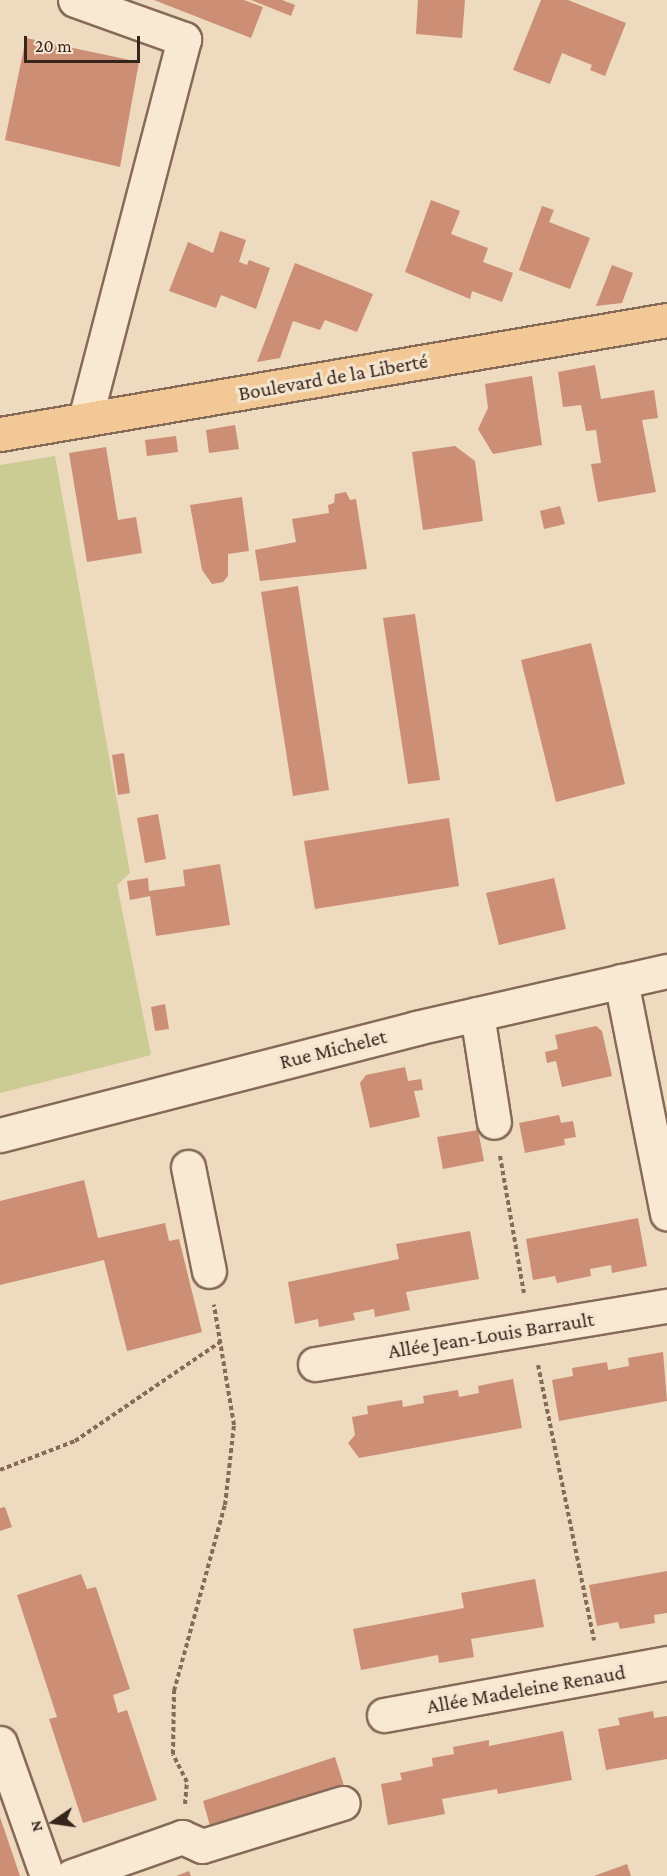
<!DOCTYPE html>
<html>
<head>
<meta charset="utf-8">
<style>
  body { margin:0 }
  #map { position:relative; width:667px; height:1876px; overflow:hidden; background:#eedabf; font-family:"Crimson Pro",serif }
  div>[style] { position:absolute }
  .green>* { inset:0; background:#cbcb94 }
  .building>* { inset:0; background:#cc8e75 }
  .path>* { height:4px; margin-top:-2px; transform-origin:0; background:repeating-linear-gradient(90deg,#866a58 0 4.5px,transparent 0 7.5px) }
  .roads { filter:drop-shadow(2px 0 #866a58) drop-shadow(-2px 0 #866a58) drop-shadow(0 2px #866a58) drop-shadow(0 -2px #866a58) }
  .minor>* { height:33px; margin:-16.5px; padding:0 16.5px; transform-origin:16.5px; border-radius:16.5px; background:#f9e8d2 }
  .major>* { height:33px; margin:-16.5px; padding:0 16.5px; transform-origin:16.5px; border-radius:16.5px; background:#f2c996 }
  span { translate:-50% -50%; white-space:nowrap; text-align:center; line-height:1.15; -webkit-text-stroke:6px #f5e5cf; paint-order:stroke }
  .street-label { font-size:21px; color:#36251c }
  .north { position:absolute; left:24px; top:1792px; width:60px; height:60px; -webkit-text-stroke:4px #f5e5cf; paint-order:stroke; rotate:257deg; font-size:16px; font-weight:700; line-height:24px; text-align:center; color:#36251c }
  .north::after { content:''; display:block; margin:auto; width:21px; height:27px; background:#36251c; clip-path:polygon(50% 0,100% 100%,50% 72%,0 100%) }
  .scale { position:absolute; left:24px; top:36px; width:116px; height:27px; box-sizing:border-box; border:3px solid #36251c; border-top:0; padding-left:8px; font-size:18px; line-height:21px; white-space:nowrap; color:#36251c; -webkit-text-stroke:4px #f5e5cf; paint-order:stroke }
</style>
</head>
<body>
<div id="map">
  <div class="green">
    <i style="clip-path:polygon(55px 456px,130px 873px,117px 885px,151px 1055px,0 1093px,0 465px)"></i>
  </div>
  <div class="building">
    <i style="clip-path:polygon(154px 0,244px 0,263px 7px,251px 38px)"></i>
    <i style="clip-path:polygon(251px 0,282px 0,295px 5px,291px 16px)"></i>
    <i style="clip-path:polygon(418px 0,465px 0,462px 38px,416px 34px)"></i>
    <i style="clip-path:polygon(541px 0,568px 0,626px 23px,605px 76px,590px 70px,592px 65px,562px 53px,550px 84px,513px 70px)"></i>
    <i style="clip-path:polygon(26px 38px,139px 62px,120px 167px,5px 140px)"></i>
    <i style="clip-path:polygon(431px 200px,460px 211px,451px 234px,488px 248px,483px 262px,513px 273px,502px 302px,472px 291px,470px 299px,405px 272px)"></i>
    <i style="clip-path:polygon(542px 206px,554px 210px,549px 222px,590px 238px,570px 289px,519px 270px)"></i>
    <i style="clip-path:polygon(220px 231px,246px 240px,239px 262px,247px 265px,249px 260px,270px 268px,256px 309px,221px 295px,216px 308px,169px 291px,188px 242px,213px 253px)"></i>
    <i style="clip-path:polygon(295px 263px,373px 294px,357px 332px,325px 320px,320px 330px,293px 321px,280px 358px,257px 362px)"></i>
    <i style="clip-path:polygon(612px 265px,633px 273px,622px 303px,596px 306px)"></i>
    <i style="clip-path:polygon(595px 365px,601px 399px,654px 390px,658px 418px,642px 420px,656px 492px,598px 502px,591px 464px,601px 463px,596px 430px,586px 431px,581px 405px,563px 407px,558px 372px)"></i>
    <i style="clip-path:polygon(532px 376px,542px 445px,493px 454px,478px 429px,488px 408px,485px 384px)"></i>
    <i style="clip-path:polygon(235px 425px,239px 449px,209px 453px,206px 430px)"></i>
    <i style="clip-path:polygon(176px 436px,178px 452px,147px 456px,145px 440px)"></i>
    <i style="clip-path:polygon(455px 446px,475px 461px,483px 521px,423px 530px,412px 452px)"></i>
    <i style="clip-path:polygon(106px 447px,118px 520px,136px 517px,142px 553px,87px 562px,69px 453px)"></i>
    <i style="clip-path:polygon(346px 492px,350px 500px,356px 499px,367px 569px,260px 581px,255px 550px,296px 542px,292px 519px,329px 513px,328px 505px,334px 503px,335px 494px)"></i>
    <i style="clip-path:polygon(242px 497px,249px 551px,228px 554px,228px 576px,223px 582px,212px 584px,202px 570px,190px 505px)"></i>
    <i style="clip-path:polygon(560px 506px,565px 524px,544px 529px,540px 511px)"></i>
    <i style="clip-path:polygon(298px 586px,329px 790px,293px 796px,261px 592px)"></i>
    <i style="clip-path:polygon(415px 614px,440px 780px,408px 784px,383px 618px)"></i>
    <i style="clip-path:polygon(591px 643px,625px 784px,556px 802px,521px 660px)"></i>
    <i style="clip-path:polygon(124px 753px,130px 793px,118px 795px,112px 755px)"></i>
    <i style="clip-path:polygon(158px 814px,166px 859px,145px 863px,137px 818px)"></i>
    <i style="clip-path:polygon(449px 818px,459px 886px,315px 909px,304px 841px)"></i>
    <i style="clip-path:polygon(220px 864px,230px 925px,156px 936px,150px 896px,130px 900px,127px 881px,148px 878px,149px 891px,185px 886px,183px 870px)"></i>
    <i style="clip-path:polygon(554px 878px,566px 929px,499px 945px,486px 893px)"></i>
    <i style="clip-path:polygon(165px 1004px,169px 1029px,155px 1031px,151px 1007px)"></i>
    <i style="clip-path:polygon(596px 1026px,602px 1031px,612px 1076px,562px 1087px,556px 1061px,547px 1063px,545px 1052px,558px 1049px,555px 1035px)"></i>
    <i style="clip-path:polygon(405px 1067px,408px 1081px,421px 1079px,423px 1090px,414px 1091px,420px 1117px,370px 1128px,360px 1083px,366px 1075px)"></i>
    <i style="clip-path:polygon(559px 1115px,561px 1123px,573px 1121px,576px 1137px,564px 1139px,565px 1145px,525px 1153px,519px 1123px)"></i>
    <i style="clip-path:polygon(478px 1130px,484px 1161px,443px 1169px,437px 1137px)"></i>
    <i style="clip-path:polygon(84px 1180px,98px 1238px,165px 1223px,169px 1241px,179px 1239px,202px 1332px,127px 1351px,104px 1260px,0 1285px,0 1201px)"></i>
    <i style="clip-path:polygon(638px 1218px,647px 1266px,612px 1273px,611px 1265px,590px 1269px,591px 1276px,557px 1283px,555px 1276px,533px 1280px,526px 1239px)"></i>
    <i style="clip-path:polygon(470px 1231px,479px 1279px,406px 1292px,410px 1310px,375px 1317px,374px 1309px,353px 1313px,355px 1320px,319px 1327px,318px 1319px,295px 1324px,288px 1282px,399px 1259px,396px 1244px)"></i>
    <i style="clip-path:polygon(663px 1352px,667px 1401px,559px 1421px,552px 1380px,573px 1376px,572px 1368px,607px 1362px,608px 1370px,629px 1366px,628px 1358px)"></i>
    <i style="clip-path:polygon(513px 1379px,522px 1428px,359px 1458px,348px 1443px,355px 1435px,352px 1417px,368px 1414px,367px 1406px,402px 1400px,403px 1407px,424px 1403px,423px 1396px,458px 1390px,459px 1397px,479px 1393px,478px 1386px)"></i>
    <i style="clip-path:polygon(5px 1507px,12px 1527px,0 1531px,0 1508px)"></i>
    <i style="clip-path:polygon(667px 1571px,667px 1613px,654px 1615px,655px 1623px,620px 1629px,618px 1622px,597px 1626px,589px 1585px)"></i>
    <i style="clip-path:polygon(81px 1574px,87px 1589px,96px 1587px,130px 1689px,113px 1695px,118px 1713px,127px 1710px,157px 1800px,83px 1823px,49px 1719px,57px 1717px,17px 1595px)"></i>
    <i style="clip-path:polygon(535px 1579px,544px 1627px,471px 1639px,474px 1657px,439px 1663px,438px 1655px,361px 1670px,353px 1629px,464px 1608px,461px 1593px)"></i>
    <i style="clip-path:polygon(653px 1711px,654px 1718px,667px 1716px,667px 1759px,606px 1770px,598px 1729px,620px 1725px,618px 1718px)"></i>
    <i style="clip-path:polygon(563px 1731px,572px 1780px,498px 1794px,497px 1789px,442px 1799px,445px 1814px,388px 1825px,381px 1784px,402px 1780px,400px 1773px,433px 1766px,432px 1758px,454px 1754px,453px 1747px,489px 1740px,489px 1746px)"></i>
    <i style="clip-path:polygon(335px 1757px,345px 1789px,212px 1833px,203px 1801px)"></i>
    <i style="clip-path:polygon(0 1817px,20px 1876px,0 1876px)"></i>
    <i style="clip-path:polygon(627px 1864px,631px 1876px,594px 1876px)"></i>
    <i style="clip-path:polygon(189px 1871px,191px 1876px,176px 1876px)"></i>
  </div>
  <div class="path">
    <i style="left:500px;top:1156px;width:139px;rotate:80.1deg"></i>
    <i style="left:538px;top:1365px;width:281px;rotate:78.5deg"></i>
    <i style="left:0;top:1470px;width:80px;rotate:-21.1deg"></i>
    <i style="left:75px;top:1441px;width:176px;rotate:-34.3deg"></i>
    <i style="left:185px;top:1804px;width:22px;rotate:-85deg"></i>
    <i style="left:187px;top:1782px;width:31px;rotate:-117deg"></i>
    <i style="left:173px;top:1754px;width:63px;rotate:-89.1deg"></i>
    <i style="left:174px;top:1691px;width:193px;rotate:-74.7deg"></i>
    <i style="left:225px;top:1505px;width:81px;rotate:-83.6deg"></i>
    <i style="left:234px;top:1425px;width:122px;rotate:-99.5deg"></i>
  </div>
  <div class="roads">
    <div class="minor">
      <i style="left:75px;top:0;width:116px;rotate:19.7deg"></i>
      <i style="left:184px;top:39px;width:393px;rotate:104.6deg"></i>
      <i style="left:621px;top:981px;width:237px;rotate:78.8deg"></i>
      <i style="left:477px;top:1014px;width:109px;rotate:81.1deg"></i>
      <i style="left:0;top:1135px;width:430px;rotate:-14.4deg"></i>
      <i style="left:416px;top:1028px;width:257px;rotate:-12.8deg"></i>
      <i style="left:188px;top:1167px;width:106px;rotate:78.6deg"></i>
      <i style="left:315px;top:1364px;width:357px;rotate:-9.4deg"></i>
      <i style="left:384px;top:1715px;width:288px;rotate:-10.4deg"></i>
      <i style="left:0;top:1743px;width:141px;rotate:70.5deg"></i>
      <i style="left:72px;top:1876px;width:117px;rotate:-19.5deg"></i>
      <i style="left:182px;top:1837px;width:22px;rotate:24deg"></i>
      <i style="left:202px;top:1846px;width:147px;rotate:-17deg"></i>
    </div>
    <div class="major">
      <i style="left:0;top:434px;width:677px;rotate:-9.7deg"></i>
    </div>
  </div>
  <div class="street-label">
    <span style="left:333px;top:377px;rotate:-10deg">Boulevard de la Liberté</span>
    <span style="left:333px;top:1049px;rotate:-14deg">Rue Michelet</span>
    <span style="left:491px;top:1335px;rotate:-9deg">Allée Jean-Louis Barrault</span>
    <span style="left:526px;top:1689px;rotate:-10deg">Allée Madeleine Renaud</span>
  </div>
  <div class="north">N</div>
  <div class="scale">20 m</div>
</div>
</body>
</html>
